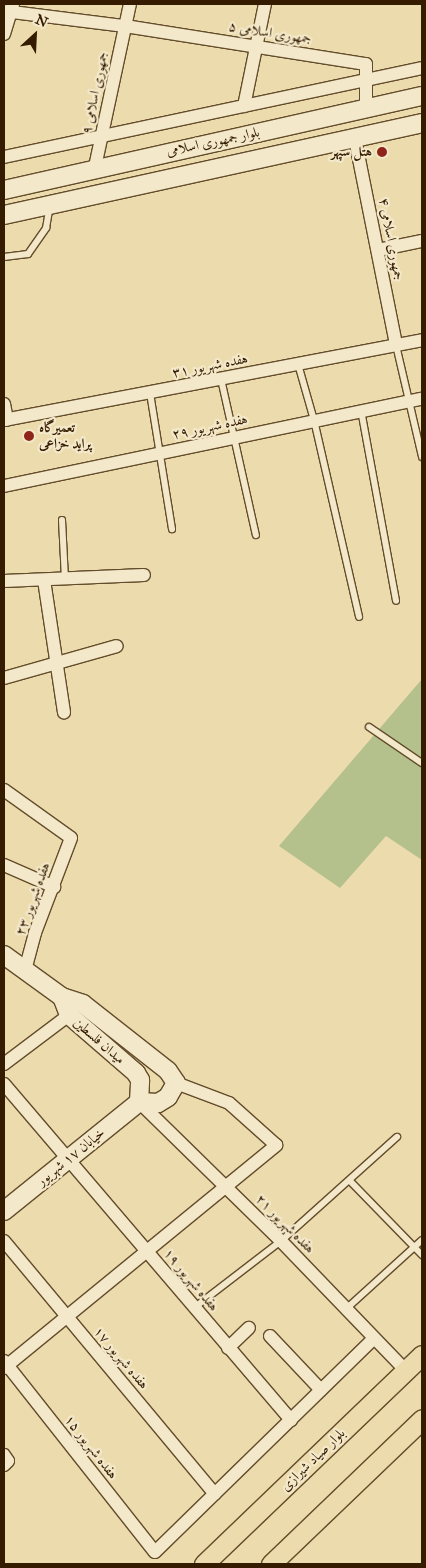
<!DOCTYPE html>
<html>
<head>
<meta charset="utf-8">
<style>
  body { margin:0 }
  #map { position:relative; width:426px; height:1568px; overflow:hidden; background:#ecdbac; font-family:"IM FELL Great Primer",Amiri,serif }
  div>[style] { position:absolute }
  .green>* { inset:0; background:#b4c18c }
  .roads { filter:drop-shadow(1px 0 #634c2b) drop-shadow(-1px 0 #634c2b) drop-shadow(0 1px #634c2b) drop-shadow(0 -1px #634c2b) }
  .lane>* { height:6px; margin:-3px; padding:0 3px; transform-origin:3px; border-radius:3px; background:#f3e8c9 }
  .street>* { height:12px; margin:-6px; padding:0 6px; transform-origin:6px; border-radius:6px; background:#f3e8c9 }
  .secondary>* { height:18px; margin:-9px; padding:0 9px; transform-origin:9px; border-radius:9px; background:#f3e8c9 }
  .primary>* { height:19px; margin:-9.5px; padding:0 9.5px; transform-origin:9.5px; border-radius:9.5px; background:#ecdbac }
  .dots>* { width:14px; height:14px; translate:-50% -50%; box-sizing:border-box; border:2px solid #f3e8c9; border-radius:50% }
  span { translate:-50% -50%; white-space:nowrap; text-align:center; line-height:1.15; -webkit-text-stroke:4.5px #f3e8c9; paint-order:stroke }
  .street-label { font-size:14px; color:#351c00 }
  .poi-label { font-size:14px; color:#351c00; font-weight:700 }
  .right { translate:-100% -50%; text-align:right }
  .left { translate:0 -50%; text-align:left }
  .frame { position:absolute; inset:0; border:5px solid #351c00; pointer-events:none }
  .north { position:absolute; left:10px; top:10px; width:50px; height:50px; -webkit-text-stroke:4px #f3e8c9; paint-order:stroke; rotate:25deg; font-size:14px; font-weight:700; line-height:20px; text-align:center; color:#351c00 }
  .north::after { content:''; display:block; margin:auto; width:18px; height:22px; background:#351c00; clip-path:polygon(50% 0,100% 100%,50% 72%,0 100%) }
</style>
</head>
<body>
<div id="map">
  <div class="green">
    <i style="clip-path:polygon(422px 679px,422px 860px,386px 836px,340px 888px,279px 846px)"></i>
  </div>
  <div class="roads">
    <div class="lane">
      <i style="left:4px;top:257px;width:24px;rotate:-7deg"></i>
      <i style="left:28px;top:254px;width:32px;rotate:-55deg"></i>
      <i style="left:46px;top:228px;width:22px;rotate:-80deg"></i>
      <i style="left:396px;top:345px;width:115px;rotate:76.9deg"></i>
      <i style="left:298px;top:364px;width:58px;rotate:74.1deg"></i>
      <i style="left:314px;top:420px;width:202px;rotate:77.1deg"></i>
      <i style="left:221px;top:379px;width:160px;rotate:77.4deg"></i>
      <i style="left:150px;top:393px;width:138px;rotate:80.8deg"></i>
      <i style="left:361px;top:410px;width:194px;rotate:79.6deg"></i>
      <i style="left:62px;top:520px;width:59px;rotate:87.1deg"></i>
      <i style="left:369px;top:727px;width:64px;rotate:34.2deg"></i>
      <i style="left:351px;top:1182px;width:102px;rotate:45.8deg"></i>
      <i style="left:195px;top:1307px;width:108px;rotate:-37.5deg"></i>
      <i style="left:281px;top:1241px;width:156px;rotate:-41.9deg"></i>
      <i style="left:346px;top:1309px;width:103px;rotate:-42.2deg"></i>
    </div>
    <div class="street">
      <i style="left:4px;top:11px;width:122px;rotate:7.1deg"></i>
      <i style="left:125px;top:26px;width:244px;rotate:9deg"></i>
      <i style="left:366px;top:64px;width:45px;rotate:90deg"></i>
      <i style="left:4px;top:34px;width:31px;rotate:-73deg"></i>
      <i style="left:244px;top:106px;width:104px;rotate:-78.4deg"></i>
      <i style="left:355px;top:139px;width:210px;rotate:78.7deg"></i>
      <i style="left:4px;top:157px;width:427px;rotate:-12deg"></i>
      <i style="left:95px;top:167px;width:167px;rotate:-77.9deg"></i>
      <i style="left:378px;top:250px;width:45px;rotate:-11.6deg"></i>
      <i style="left:4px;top:404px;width:16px;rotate:79deg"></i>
      <i style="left:4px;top:420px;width:426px;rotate:-10.8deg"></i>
      <i style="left:4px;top:486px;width:427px;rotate:-11.8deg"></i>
      <i style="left:44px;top:580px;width:134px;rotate:81.4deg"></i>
      <i style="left:4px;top:581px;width:140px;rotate:-2.5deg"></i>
      <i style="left:4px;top:678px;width:117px;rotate:-15.8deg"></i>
      <i style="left:4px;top:790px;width:82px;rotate:35.6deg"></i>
      <i style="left:71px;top:838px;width:102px;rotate:110.8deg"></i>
      <i style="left:35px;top:933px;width:38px;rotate:105deg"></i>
      <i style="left:4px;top:865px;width:55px;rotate:23.7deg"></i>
      <i style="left:4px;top:1064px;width:81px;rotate:-37deg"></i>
      <i style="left:4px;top:1084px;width:442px;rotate:49.5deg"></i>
      <i style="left:139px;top:1102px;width:199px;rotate:44.4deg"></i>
      <i style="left:281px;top:1241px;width:180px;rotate:46.1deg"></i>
      <i style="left:4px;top:1241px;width:329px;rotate:50.2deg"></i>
      <i style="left:270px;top:1336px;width:74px;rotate:46.6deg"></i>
      <i style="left:228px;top:1348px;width:29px;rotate:-44deg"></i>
      <i style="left:4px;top:1361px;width:243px;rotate:51.7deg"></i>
      <i style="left:155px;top:1552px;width:306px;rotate:-44.3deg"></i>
      <i style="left:4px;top:1368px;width:352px;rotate:-39.3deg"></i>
      <i style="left:276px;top:1145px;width:63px;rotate:-138.2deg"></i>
      <i style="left:229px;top:1103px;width:57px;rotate:-159.3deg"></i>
      <i style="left:4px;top:1455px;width:7px;rotate:56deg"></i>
      <i style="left:8px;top:1461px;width:6px;rotate:135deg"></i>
    </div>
    <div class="secondary">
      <i style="left:4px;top:190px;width:428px;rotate:-12.7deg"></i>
      <i style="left:4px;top:215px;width:428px;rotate:-12.4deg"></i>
      <i style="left:4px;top:955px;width:72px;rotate:35.9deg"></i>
      <i style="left:62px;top:997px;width:22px;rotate:18deg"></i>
      <i style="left:83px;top:1004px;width:108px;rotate:38.2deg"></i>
      <i style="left:168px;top:1071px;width:14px;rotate:56deg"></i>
      <i style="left:176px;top:1083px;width:16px;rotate:120deg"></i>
      <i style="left:168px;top:1097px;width:12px;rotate:149deg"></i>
      <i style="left:158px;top:1103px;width:19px;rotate:-177deg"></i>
      <i style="left:139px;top:1102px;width:22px;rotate:-87deg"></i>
      <i style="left:140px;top:1080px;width:8px;rotate:-120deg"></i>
      <i style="left:136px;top:1073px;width:89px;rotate:-139.1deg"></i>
      <i style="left:69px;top:1015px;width:19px;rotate:-111deg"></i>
      <i style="left:4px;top:1211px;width:174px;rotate:-38.9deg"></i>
    </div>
    <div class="primary">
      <i style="left:204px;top:1564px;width:302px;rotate:-43.8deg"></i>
      <i style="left:271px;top:1564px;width:209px;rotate:-43.8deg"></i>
    </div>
  </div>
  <div class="dots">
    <i style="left:382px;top:152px;background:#8f2418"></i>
    <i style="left:29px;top:436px;background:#8f2418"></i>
  </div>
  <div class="street-label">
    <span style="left:270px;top:33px;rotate:9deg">جمهوری اسلامی ۵</span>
    <span style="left:95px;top:93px;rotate:-78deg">جمهوری اسلامی ۹</span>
    <span style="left:213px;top:142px;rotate:-12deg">بلوار جمهوری اسلامی</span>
    <span style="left:391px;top:239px;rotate:79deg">جمهوری اسلامی ۴</span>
    <span style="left:210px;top:366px;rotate:-11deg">هفده شهریور ۳۱</span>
    <span style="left:210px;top:427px;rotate:-12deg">هفده شهریور ۲۹</span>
    <span style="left:33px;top:899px;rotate:-70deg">هفده شهریور ۲۳</span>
    <span style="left:99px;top:1041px;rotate:41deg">میدان فلسطین</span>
    <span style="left:71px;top:1157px;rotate:-39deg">خیابان ۱۷ شهریور</span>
    <span style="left:285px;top:1224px;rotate:45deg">هفده شهریور ۲۱</span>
    <span style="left:191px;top:1280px;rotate:50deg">هفده شهریور ۱۹</span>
    <span style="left:121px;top:1358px;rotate:50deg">هفده شهریور ۱۷</span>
    <span style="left:91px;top:1447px;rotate:52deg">هفده شهریور ۱۵</span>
    <span style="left:313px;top:1460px;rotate:-44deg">بلوار صیاد شیرازی</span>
  </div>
  <div class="poi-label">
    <span class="right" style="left:372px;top:152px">هتل سپهر</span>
    <span class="left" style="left:39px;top:436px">تعمیرگاه<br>پراید خزاعی</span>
  </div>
  <div class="frame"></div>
  <div class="north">N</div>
</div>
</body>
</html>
